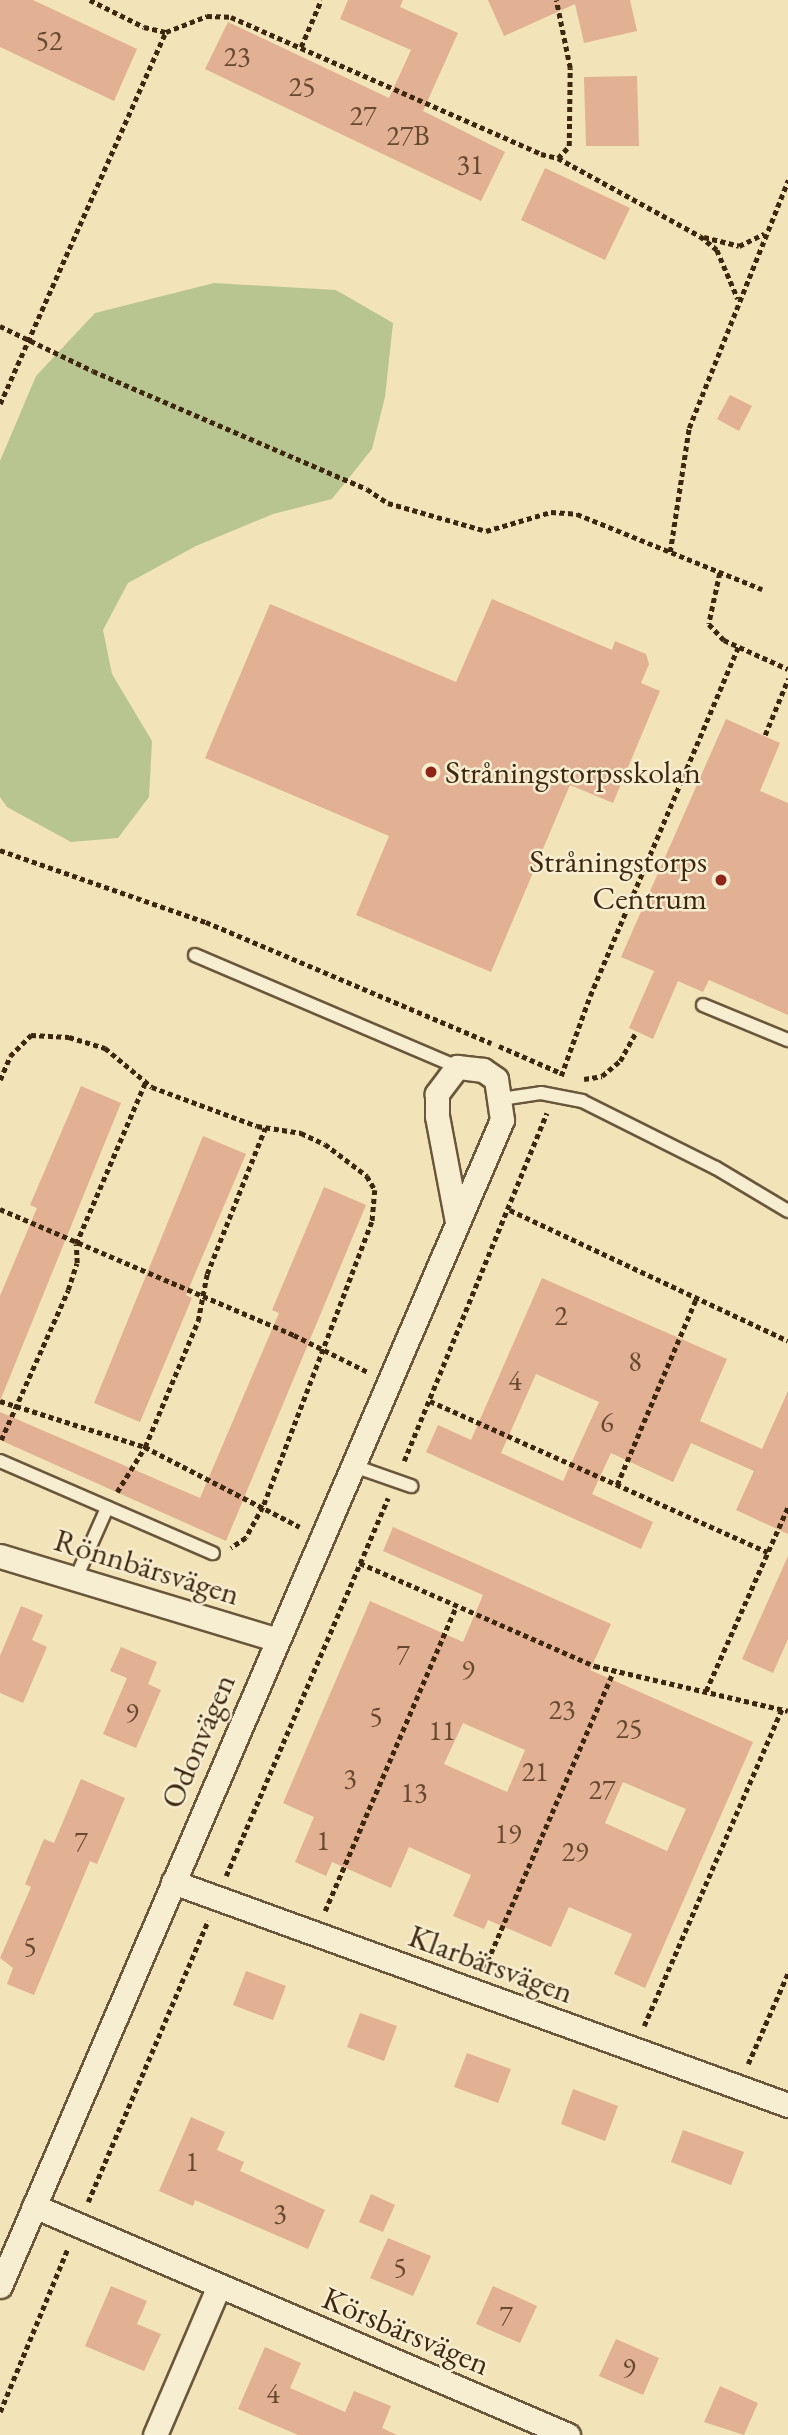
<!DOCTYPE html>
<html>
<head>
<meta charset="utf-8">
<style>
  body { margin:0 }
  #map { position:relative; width:788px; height:2435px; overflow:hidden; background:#f2e4b8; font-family:"EB Garamond",serif }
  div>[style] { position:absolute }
  .green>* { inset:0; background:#b8c590 }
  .building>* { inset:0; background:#e2b092 }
  .path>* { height:4.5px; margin-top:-2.25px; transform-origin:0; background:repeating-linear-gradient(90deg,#3d2710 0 5px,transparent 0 8.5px) }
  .roads { filter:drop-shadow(2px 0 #6a563a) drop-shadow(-2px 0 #6a563a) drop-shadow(0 2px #6a563a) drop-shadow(0 -2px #6a563a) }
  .lane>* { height:12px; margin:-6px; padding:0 6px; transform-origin:6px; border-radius:6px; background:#f7edd1 }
  .street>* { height:23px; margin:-11.5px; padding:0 11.5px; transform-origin:11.5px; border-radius:11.5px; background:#f7edd1 }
  .dots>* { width:19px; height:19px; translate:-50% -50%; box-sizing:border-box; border:4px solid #f7edd1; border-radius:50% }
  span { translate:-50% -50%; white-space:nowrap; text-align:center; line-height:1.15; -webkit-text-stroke:5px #f7edd1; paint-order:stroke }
  .number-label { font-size:28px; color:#664930 }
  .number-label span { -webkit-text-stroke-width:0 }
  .poi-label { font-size:32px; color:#3d2710 }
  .left { translate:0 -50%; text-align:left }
  .right { translate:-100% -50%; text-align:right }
  .street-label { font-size:32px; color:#3d2710 }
</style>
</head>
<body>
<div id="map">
  <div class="green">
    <i style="clip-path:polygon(214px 283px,336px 290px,393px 323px,385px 397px,372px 449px,332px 499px,273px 514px,196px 546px,128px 583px,103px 630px,112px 674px,152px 741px,149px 797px,118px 838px,71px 842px,7px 807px,0 797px,0 461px,36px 376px,95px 313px)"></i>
  </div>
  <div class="building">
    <i style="clip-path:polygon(0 0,33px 0,137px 49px,114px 101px,0 47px)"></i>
    <i style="clip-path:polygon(348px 0,403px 0,400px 7px,458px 33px,423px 111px,505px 152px,481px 201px,205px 69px,228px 22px,389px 98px,411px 50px,340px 19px)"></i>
    <i style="clip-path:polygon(488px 0,630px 0,637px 31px,584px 43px,575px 4px,504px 36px)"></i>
    <i style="clip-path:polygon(637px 76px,639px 146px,586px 146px,584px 77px)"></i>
    <i style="clip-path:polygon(545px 168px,630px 208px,605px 260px,521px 220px)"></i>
    <i style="clip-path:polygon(730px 395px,752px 406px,739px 431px,717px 419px)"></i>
    <i style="clip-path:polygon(492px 599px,612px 650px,615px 641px,646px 654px,649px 664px,641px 683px,660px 691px,613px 803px,570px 785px,491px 972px,356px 915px,389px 836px,205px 758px,270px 604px,456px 682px)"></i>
    <i style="clip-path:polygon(726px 719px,780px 743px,760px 791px,788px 803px,788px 1015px,709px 980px,703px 992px,678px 981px,653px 1039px,629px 1028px,654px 971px,621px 957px)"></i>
    <i style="clip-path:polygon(81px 1086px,121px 1103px,0 1401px,0 1296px,37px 1208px,30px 1205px)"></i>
    <i style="clip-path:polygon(203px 1136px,246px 1154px,186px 1295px,192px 1298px,140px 1422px,94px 1403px)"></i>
    <i style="clip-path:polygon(324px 1187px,366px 1205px,226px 1541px,0 1440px,0 1412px,200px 1498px,279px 1313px,272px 1310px)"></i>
    <i style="clip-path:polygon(evenodd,542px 1278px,727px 1359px,700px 1421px,762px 1449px,788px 1391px,788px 1534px,736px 1510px,754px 1471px,691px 1443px,673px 1482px,611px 1453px,592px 1494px,653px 1522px,641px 1549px,426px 1452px,438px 1425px,471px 1440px,542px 1278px,536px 1374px,599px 1402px,563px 1481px,501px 1453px,536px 1374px)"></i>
    <i style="clip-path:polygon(evenodd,393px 1527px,611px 1624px,590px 1670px,753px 1742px,645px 1988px,614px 1974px,632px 1934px,569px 1907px,551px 1947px,488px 1920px,484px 1929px,453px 1916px,471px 1875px,409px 1847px,391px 1888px,332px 1862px,326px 1876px,295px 1862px,314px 1817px,283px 1803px,370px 1601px,463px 1642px,483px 1595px,383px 1551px,393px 1527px,463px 1723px,525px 1750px,507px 1792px,444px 1764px,463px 1723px,393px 1527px,623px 1782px,686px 1809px,667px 1851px,605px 1823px,623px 1782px)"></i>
    <i style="clip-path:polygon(788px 1556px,788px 1639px,773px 1673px,742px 1659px)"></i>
    <i style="clip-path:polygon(21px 1606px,43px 1615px,32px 1640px,47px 1647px,23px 1703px,0 1693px,0 1656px)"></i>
    <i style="clip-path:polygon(121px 1647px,157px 1662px,148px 1684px,161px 1690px,136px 1748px,103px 1734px,127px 1678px,110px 1671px)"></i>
    <i style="clip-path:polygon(81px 1779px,125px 1798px,97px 1864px,90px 1861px,34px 1995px,7px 1984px,13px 1968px,0 1958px,31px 1887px,25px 1884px,44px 1839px,54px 1843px)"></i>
    <i style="clip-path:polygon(246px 1971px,286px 1986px,273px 2020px,233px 2005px)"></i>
    <i style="clip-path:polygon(360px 2013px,397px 2026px,384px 2061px,347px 2047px)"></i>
    <i style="clip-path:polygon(467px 2053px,511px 2069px,498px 2103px,454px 2087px)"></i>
    <i style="clip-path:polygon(573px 2089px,618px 2106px,605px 2141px,561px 2124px)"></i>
    <i style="clip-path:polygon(191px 2117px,225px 2132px,217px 2150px,244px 2162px,240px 2171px,325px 2210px,308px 2249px,195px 2200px,193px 2206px,159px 2191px)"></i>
    <i style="clip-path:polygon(683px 2130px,744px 2152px,731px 2185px,671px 2162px)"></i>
    <i style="clip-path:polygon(371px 2194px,395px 2205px,383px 2232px,359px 2222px)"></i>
    <i style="clip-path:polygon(388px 2238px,431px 2256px,413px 2296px,370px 2278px)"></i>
    <i style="clip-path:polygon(111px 2286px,147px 2301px,137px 2324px,161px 2334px,144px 2371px,85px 2346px)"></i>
    <i style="clip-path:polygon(493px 2286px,537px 2306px,520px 2343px,476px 2324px)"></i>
    <i style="clip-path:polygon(616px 2339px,659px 2358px,643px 2395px,599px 2376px)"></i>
    <i style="clip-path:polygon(265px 2347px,301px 2363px,290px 2388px,345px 2412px,354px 2391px,391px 2406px,382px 2428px,397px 2435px,298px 2435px,238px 2409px)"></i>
    <i style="clip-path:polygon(720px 2386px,758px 2403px,744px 2435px,704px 2422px)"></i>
  </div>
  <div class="path">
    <i style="left:90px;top:0;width:60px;rotate:26.6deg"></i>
    <i style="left:144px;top:27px;width:23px;rotate:13deg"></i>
    <i style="left:166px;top:32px;width:44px;rotate:-21.3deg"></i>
    <i style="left:207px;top:16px;width:24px;rotate:2deg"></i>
    <i style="left:231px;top:17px;width:339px;rotate:23.8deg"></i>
    <i style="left:541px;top:154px;width:17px;rotate:13deg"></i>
    <i style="left:558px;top:158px;width:16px;rotate:-47deg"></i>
    <i style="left:569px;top:146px;width:78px;rotate:-89.3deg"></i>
    <i style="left:570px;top:68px;width:69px;rotate:-101.6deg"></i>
    <i style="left:301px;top:47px;width:51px;rotate:-66.9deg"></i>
    <i style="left:558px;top:158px;width:162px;rotate:28.8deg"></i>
    <i style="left:700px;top:236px;width:22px;rotate:39deg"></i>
    <i style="left:717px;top:250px;width:53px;rotate:66.8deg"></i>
    <i style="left:704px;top:237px;width:36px;rotate:14deg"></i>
    <i style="left:739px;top:246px;width:28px;rotate:-26deg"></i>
    <i style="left:0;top:326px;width:103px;rotate:25.8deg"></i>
    <i style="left:93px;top:371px;width:298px;rotate:23.3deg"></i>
    <i style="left:367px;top:489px;width:25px;rotate:34deg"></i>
    <i style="left:388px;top:503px;width:102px;rotate:15.9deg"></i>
    <i style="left:486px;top:531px;width:68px;rotate:-16.3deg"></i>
    <i style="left:551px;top:512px;width:26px;rotate:4deg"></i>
    <i style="left:577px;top:514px;width:200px;rotate:22.1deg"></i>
    <i style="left:0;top:404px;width:407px;rotate:-66deg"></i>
    <i style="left:670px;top:552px;width:125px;rotate:-81.3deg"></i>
    <i style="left:689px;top:428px;width:267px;rotate:-68.2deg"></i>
    <i style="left:720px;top:573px;width:52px;rotate:102.2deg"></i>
    <i style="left:709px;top:624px;width:22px;rotate:47deg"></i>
    <i style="left:724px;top:640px;width:70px;rotate:24.4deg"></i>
    <i style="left:765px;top:735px;width:61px;rotate:-67.7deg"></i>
    <i style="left:0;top:850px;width:218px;rotate:19.3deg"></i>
    <i style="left:206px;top:922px;width:310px;rotate:23deg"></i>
    <i style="left:499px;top:1046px;width:68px;rotate:23.5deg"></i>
    <i style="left:561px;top:1076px;width:85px;rotate:-70.1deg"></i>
    <i style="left:590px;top:996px;width:379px;rotate:-67deg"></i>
    <i style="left:584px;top:1079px;width:18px;rotate:-9deg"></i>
    <i style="left:602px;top:1076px;width:23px;rotate:-40deg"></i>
    <i style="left:620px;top:1061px;width:33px;rotate:-61deg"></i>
    <i style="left:0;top:1080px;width:26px;rotate:-67deg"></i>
    <i style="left:10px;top:1056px;width:30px;rotate:-45deg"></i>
    <i style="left:31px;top:1035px;width:38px;rotate:3deg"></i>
    <i style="left:69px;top:1037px;width:38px;rotate:17deg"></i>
    <i style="left:105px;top:1048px;width:61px;rotate:39.7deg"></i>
    <i style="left:152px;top:1087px;width:112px;rotate:20.4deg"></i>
    <i style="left:257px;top:1126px;width:45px;rotate:9deg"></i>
    <i style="left:301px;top:1133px;width:26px;rotate:25deg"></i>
    <i style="left:325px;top:1144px;width:53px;rotate:37.3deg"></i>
    <i style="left:367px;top:1176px;width:16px;rotate:60deg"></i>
    <i style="left:375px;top:1190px;width:32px;rotate:95deg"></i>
    <i style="left:372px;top:1222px;width:305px;rotate:110.9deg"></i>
    <i style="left:263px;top:1507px;width:35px;rotate:119deg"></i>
    <i style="left:246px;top:1538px;width:18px;rotate:146deg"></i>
    <i style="left:0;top:1209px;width:320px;rotate:23.2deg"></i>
    <i style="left:294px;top:1335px;width:83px;rotate:26.6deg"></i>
    <i style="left:510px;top:1210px;width:307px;rotate:25.2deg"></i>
    <i style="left:0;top:1401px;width:152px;rotate:17.6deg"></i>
    <i style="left:145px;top:1447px;width:174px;rotate:27.3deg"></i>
    <i style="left:430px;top:1401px;width:370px;rotate:24.1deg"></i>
    <i style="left:1px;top:1440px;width:164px;rotate:-65.9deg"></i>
    <i style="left:68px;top:1290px;width:28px;rotate:-72deg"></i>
    <i style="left:77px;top:1263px;width:19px;rotate:-93deg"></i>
    <i style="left:76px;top:1244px;width:175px;rotate:-66.8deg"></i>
    <i style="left:404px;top:1461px;width:376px;rotate:-67.7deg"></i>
    <i style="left:617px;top:1485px;width:202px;rotate:-67deg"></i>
    <i style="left:117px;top:1492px;width:53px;rotate:-58.1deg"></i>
    <i style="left:145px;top:1447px;width:137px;rotate:-67.2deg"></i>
    <i style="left:198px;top:1321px;width:48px;rotate:-79.2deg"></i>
    <i style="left:207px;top:1274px;width:157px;rotate:-68.3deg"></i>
    <i style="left:360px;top:1563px;width:257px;rotate:23.7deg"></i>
    <i style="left:595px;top:1666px;width:198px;rotate:13.1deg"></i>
    <i style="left:706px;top:1691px;width:201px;rotate:-66deg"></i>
    <i style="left:226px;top:1876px;width:411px;rotate:-66.8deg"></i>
    <i style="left:325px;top:1911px;width:331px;rotate:-66.7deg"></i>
    <i style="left:484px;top:1969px;width:324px;rotate:-66.5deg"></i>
    <i style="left:644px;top:2026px;width:346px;rotate:-66.5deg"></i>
    <i style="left:748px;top:2064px;width:99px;rotate:-66.3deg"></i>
    <i style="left:88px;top:2202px;width:306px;rotate:-66.9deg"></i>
    <i style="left:0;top:2412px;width:178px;rotate:-67.5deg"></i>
  </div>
  <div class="roads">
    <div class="lane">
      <i style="left:195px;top:955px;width:285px;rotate:23.1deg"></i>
      <i style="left:703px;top:1005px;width:92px;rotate:22.4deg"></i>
      <i style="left:501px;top:1099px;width:40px;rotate:-8.5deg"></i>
      <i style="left:541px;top:1093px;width:42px;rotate:11deg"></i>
      <i style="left:582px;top:1101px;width:150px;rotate:26.6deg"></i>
      <i style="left:716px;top:1168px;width:84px;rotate:30.8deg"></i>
      <i style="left:0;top:1461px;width:232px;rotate:23.4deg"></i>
      <i style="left:351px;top:1465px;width:64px;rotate:19.3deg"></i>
      <i style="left:76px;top:1578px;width:77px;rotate:-66.1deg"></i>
    </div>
    <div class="street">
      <i style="left:0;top:1556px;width:287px;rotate:16.8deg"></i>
      <i style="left:173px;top:1882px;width:654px;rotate:19.93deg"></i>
      <i style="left:34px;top:2206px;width:581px;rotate:23.21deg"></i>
      <i style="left:0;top:2286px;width:1269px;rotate:-66.71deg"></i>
      <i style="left:502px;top:1120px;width:41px;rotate:-98.3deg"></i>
      <i style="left:496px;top:1079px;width:16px;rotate:-145deg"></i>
      <i style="left:483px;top:1070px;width:26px;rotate:-173deg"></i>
      <i style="left:457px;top:1067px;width:34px;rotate:127deg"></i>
      <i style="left:437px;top:1094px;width:22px;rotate:90deg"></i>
      <i style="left:437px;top:1116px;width:108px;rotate:79.3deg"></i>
      <i style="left:155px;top:2435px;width:162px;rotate:-66.8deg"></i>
    </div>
  </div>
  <div class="dots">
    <i style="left:431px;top:772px;background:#8f2418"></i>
    <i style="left:721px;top:880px;background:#8f2418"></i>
  </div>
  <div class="number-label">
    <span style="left:49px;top:40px">52</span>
    <span style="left:237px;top:56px">23</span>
    <span style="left:302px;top:86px">25</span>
    <span style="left:363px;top:115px">27</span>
    <span style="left:408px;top:135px">27B</span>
    <span style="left:470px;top:164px">31</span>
    <span style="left:561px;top:1315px">2</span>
    <span style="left:635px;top:1361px">8</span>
    <span style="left:515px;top:1380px">4</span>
    <span style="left:607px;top:1422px">6</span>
    <span style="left:403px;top:1654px">7</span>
    <span style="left:468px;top:1669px">9</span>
    <span style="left:562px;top:1709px">23</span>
    <span style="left:132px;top:1712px">9</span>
    <span style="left:376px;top:1716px">5</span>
    <span style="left:629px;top:1728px">25</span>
    <span style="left:442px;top:1730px">11</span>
    <span style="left:535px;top:1771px">21</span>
    <span style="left:350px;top:1778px">3</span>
    <span style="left:602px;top:1789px">27</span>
    <span style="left:414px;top:1792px">13</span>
    <span style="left:508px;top:1833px">19</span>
    <span style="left:323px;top:1840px">1</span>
    <span style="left:81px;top:1841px">7</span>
    <span style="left:575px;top:1851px">29</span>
    <span style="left:30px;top:1946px">5</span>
    <span style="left:192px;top:2161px">1</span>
    <span style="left:280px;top:2213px">3</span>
    <span style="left:400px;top:2267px">5</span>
    <span style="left:506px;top:2315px">7</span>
    <span style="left:629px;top:2367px">9</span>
    <span style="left:273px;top:2393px">4</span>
  </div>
  <div class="poi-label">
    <span class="left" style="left:445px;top:772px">Stråningstorpsskolan</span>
    <span class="right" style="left:707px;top:880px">Stråningstorps<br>Centrum</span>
  </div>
  <div class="street-label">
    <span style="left:147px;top:1567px;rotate:17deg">Rönnbärsvägen</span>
    <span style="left:198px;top:1741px;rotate:-67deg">Odonvägen</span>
    <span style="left:491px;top:1964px;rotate:20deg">Klarbärsvägen</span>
    <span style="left:406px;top:2331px;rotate:23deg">Körsbärsvägen</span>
  </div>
</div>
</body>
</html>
